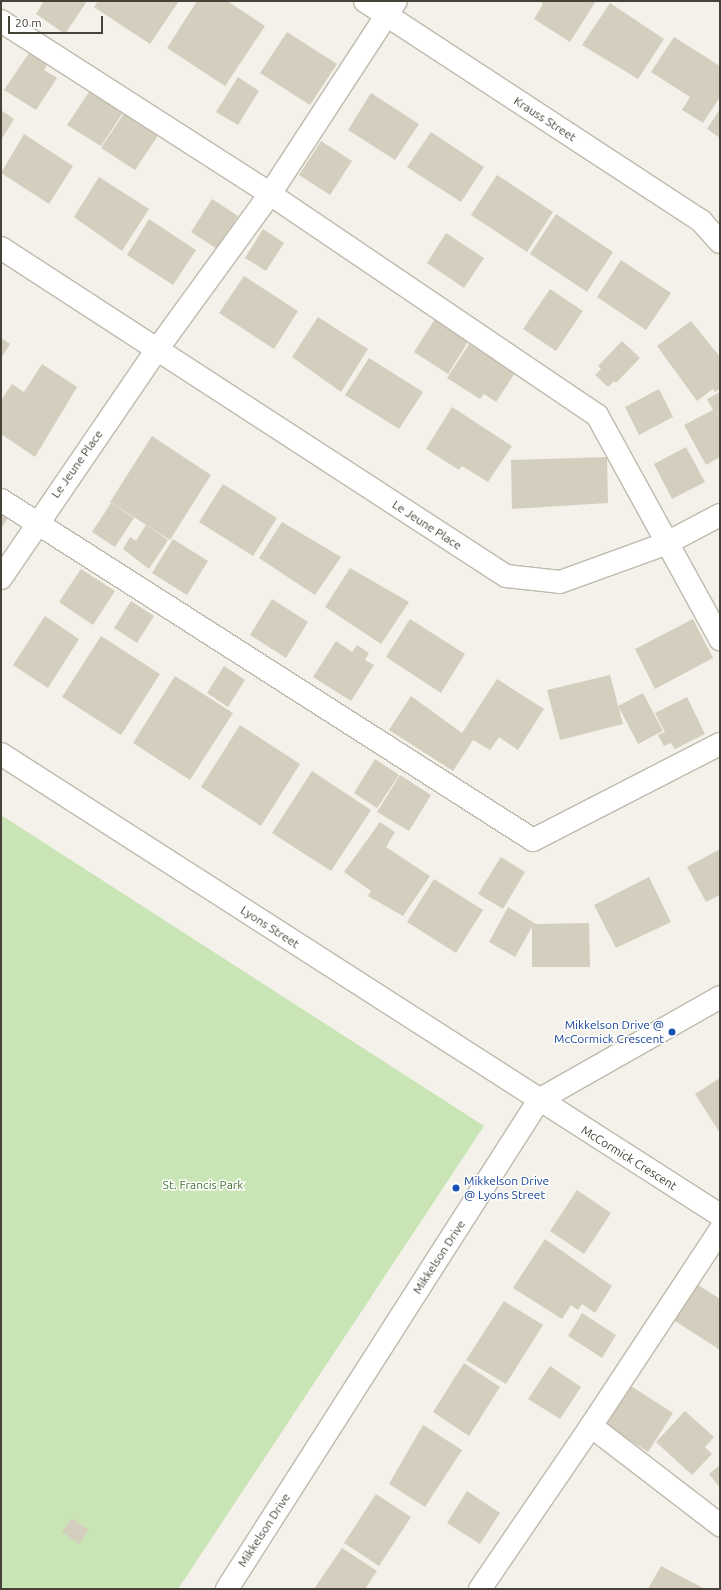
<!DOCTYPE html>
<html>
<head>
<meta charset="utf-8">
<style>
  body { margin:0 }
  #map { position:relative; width:721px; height:1590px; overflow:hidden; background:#f3f1e9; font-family:Ubuntu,sans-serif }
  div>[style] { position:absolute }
  .green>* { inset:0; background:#c9e4b5 }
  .building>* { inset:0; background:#d4cebf }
  .roads { filter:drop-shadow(1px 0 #bebaac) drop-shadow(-1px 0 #bebaac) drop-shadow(0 1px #bebaac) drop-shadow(0 -1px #bebaac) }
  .minor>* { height:22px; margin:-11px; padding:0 11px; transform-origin:11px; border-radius:11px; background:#fff }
  .dots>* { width:11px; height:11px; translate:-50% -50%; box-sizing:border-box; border:2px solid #fff; border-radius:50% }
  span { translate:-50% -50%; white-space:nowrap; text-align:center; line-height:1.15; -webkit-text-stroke:3px #fff; paint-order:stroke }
  .street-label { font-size:12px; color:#464238 }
  .transit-label { font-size:12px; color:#164399 }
  .right { translate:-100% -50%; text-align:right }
  .left { translate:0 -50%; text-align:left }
  .park-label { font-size:12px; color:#407330 }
  .frame { position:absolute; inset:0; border:2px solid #464238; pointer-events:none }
  .scale { position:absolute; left:8px; top:16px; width:95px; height:18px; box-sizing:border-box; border:2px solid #464238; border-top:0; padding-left:5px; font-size:12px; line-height:14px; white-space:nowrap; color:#464238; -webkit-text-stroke:3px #fff; paint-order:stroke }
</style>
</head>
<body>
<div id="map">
  <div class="green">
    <i style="clip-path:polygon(1px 815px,484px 1126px,178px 1589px,1px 1589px)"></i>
  </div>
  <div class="building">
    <i style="clip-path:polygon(44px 1px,87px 1px,65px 34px,36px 14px)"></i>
    <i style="clip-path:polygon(98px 1px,179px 1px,150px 44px,94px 7px)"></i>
    <i style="clip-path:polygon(197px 1px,227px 1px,265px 26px,225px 86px,167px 48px)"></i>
    <i style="clip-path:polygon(539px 1px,596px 1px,570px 42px,534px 19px,543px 4px)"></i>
    <i style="clip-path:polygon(610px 3px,664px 39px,638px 79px,582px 45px)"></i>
    <i style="clip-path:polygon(287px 32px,337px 64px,310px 105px,260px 73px)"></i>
    <i style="clip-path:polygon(674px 37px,720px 66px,720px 97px,703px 123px,682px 110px,690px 97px,651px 72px)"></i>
    <i style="clip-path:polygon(31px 50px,49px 62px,44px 70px,57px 78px,36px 110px,4px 90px)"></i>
    <i style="clip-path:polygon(238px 77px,259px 91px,238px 125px,216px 112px)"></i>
    <i style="clip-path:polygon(91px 89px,124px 111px,101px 146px,67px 125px)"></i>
    <i style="clip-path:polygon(371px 93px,419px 124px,395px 160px,348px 130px)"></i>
    <i style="clip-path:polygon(720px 109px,720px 138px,707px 129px)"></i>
    <i style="clip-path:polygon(1px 110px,14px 119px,1px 140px)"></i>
    <i style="clip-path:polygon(125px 112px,159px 134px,135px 170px,101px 148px)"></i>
    <i style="clip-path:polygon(431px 132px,484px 167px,461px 202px,407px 167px)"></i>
    <i style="clip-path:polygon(24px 134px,73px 166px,49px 204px,1px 173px)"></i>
    <i style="clip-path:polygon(321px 141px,352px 161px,330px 195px,299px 175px)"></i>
    <i style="clip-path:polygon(497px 175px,553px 212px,527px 252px,471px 215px)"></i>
    <i style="clip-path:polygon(99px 177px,149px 209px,122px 251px,74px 217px)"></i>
    <i style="clip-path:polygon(212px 199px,238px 216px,217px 249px,191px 232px)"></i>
    <i style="clip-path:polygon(556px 214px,613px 252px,587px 292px,530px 254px)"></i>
    <i style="clip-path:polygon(149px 219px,196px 250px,173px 285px,127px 255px)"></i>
    <i style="clip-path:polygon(263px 229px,284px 243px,266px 271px,245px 258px)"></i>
    <i style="clip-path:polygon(446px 233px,484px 258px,464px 288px,427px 263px)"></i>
    <i style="clip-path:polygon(621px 260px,671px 293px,646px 330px,597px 297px)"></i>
    <i style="clip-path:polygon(244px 276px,298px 311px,274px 349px,219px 313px)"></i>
    <i style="clip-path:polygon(550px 289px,583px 311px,556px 351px,523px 329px)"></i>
    <i style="clip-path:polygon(437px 316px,471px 337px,448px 374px,414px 352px)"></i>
    <i style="clip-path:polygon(318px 317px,368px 349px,341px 392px,292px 357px)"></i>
    <i style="clip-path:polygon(691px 321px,720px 357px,720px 389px,715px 392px,713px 389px,697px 401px,657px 346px)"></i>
    <i style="clip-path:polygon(1px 338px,10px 344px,1px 358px)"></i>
    <i style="clip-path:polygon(473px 338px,517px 370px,496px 402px,484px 394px,480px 399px,447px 378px)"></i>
    <i style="clip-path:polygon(622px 341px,640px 358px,616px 383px,614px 381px,608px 387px,595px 375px,601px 369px,598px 366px)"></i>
    <i style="clip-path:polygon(369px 358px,423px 392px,399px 429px,345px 395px)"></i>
    <i style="clip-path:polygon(42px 364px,77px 387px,35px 457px,1px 434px,1px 400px,12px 384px,24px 392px)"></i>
    <i style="clip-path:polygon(659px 389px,673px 417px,639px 435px,625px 407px)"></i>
    <i style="clip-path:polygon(720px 392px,720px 457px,706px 465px,684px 425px,713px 410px,707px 399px)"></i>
    <i style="clip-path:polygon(452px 407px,512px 446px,488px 482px,462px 466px,459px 470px,426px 449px)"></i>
    <i style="clip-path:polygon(152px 436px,211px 475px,170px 540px,110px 502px)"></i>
    <i style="clip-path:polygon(686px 447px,705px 482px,672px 499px,654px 464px)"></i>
    <i style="clip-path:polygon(607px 457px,608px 503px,512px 509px,511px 460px)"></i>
    <i style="clip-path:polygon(223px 484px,277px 518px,253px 556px,199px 522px)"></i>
    <i style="clip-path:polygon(111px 503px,134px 518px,115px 547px,92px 532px)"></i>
    <i style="clip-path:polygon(1px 513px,8px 518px,1px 529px)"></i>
    <i style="clip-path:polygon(282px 522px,341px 557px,315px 595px,259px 558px)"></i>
    <i style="clip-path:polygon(146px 525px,168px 540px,149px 569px,123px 549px,130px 537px,136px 541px)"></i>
    <i style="clip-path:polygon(173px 539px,208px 561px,187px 595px,152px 573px)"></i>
    <i style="clip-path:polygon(350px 568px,409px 602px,381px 644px,325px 607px)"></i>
    <i style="clip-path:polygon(81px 569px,115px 591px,93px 625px,59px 602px)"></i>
    <i style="clip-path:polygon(272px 599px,308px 622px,286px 658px,250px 635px)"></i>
    <i style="clip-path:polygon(131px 601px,154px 616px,137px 643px,114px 628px)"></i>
    <i style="clip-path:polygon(45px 616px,79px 639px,48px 688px,13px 665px)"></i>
    <i style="clip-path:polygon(410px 619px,465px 654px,441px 693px,386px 657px)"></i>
    <i style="clip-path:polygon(693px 619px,713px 658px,655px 689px,635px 649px)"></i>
    <i style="clip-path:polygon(101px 636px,160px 674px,121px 735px,62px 697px)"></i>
    <i style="clip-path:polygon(336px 641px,352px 652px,357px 645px,369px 653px,365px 660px,374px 665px,351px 701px,313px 677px)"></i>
    <i style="clip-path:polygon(224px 666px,245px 680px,228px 707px,207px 693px)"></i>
    <i style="clip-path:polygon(610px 675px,623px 724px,560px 740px,547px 690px)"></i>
    <i style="clip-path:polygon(175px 676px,233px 713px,190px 780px,133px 743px)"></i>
    <i style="clip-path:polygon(497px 679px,544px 709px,518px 750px,499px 737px,490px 750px,473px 740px,453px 771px,389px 730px,411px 696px,462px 733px)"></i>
    <i style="clip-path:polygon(643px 693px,663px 731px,638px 744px,618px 706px)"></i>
    <i style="clip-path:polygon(687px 697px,705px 734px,675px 749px,671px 743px,664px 746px,658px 735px,665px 732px,655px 713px)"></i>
    <i style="clip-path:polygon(240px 725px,300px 764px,261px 826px,201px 787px)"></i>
    <i style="clip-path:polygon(375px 759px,399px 775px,377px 808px,354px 793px)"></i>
    <i style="clip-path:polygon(312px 771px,371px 810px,331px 871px,272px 833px)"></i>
    <i style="clip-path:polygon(400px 775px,431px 795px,409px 831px,377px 812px)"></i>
    <i style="clip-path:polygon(380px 822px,395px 832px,386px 847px,430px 876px,403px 916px,368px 896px,371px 891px,344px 872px)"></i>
    <i style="clip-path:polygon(720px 849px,720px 895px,706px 902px,687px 867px)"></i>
    <i style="clip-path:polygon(501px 857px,525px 872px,503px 909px,478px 894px)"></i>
    <i style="clip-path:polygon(649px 877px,671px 922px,616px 948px,594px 905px)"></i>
    <i style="clip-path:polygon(434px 879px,483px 910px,456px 953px,407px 922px)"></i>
    <i style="clip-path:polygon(508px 907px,536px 924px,589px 923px,590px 967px,532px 967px,532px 927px,515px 957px,489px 942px)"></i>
    <i style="clip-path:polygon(720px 1078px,720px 1133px,695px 1094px)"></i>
    <i style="clip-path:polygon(577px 1190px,611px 1213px,584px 1254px,550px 1231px)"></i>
    <i style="clip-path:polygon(545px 1239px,612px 1286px,595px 1313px,582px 1304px,578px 1310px,571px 1305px,562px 1319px,513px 1288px)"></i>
    <i style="clip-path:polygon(695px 1283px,720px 1299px,720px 1350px,672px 1319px)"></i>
    <i style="clip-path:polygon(504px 1301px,543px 1325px,506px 1384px,466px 1360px)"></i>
    <i style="clip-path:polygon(582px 1313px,616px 1335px,602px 1358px,568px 1336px)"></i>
    <i style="clip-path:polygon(464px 1363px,500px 1387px,469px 1436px,433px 1412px)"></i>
    <i style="clip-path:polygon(550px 1366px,581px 1387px,560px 1419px,528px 1399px)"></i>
    <i style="clip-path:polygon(631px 1386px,673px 1413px,648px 1452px,606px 1425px)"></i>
    <i style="clip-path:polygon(685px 1411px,714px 1437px,705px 1447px,712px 1454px,692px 1475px,656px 1442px)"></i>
    <i style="clip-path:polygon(423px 1425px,462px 1450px,425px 1507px,389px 1484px)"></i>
    <i style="clip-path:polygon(720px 1465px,720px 1488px,709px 1474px)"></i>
    <i style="clip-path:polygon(467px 1491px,500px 1513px,480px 1544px,447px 1523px)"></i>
    <i style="clip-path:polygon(376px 1494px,411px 1517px,379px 1566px,344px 1543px)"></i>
    <i style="clip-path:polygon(72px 1518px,89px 1530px,79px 1544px,62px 1532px)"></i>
    <i style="clip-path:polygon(342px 1548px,377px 1571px,365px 1589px,314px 1589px)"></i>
    <i style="clip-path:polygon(661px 1566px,705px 1589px,648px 1589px)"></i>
  </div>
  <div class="roads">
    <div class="minor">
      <i style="left:365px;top:1px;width:402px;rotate:33.2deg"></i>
      <i style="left:701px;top:221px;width:28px;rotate:48deg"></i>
      <i style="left:1px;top:21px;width:320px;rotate:32.7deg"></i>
      <i style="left:270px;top:194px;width:395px;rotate:34.1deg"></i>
      <i style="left:597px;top:415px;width:256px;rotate:61.2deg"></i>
      <i style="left:1px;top:248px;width:602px;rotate:33deg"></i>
      <i style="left:506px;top:576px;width:54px;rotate:6.3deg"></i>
      <i style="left:560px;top:582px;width:112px;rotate:-19.9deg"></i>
      <i style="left:665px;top:544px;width:62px;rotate:-27.8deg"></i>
      <i style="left:1px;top:500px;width:631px;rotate:32.58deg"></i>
      <i style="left:533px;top:840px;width:210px;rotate:-27.2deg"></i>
      <i style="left:1px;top:578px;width:275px;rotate:-55.7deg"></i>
      <i style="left:156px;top:351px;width:194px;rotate:-54deg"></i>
      <i style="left:270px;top:194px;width:230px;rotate:-56.9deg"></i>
      <i style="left:1px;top:754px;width:854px;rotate:32.67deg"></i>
      <i style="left:591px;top:1426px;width:235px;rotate:-56.6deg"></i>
      <i style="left:227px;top:1589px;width:580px;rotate:-57.46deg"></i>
      <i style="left:539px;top:1100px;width:208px;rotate:-29.6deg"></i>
      <i style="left:480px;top:1589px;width:197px;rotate:-55.7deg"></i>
      <i style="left:591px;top:1426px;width:163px;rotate:37.5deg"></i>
    </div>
  </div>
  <div class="dots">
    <i style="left:672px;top:1032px;background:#1a4fb4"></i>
    <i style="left:456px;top:1188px;background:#1a4fb4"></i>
  </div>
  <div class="street-label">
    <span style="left:545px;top:119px;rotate:33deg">Krauss Street</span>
    <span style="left:77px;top:464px;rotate:-55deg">Le Jeune Place</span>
    <span style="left:427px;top:525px;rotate:33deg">Le Jeune Place</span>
    <span style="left:270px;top:927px;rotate:33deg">Lyons Street</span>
    <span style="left:629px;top:1158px;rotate:32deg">McCormick Crescent</span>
    <span style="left:439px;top:1257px;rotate:-57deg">Mikkelson Drive</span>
    <span style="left:264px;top:1530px;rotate:-57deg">Mikkelson Drive</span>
  </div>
  <div class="transit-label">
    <span class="right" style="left:664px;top:1032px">Mikkelson Drive @<br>McCormick Crescent</span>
    <span class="left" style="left:464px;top:1188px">Mikkelson Drive<br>@ Lyons Street</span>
  </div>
  <div class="park-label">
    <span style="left:203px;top:1185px">St. Francis Park</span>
  </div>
  <div class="frame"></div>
  <div class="scale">20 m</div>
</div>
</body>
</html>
